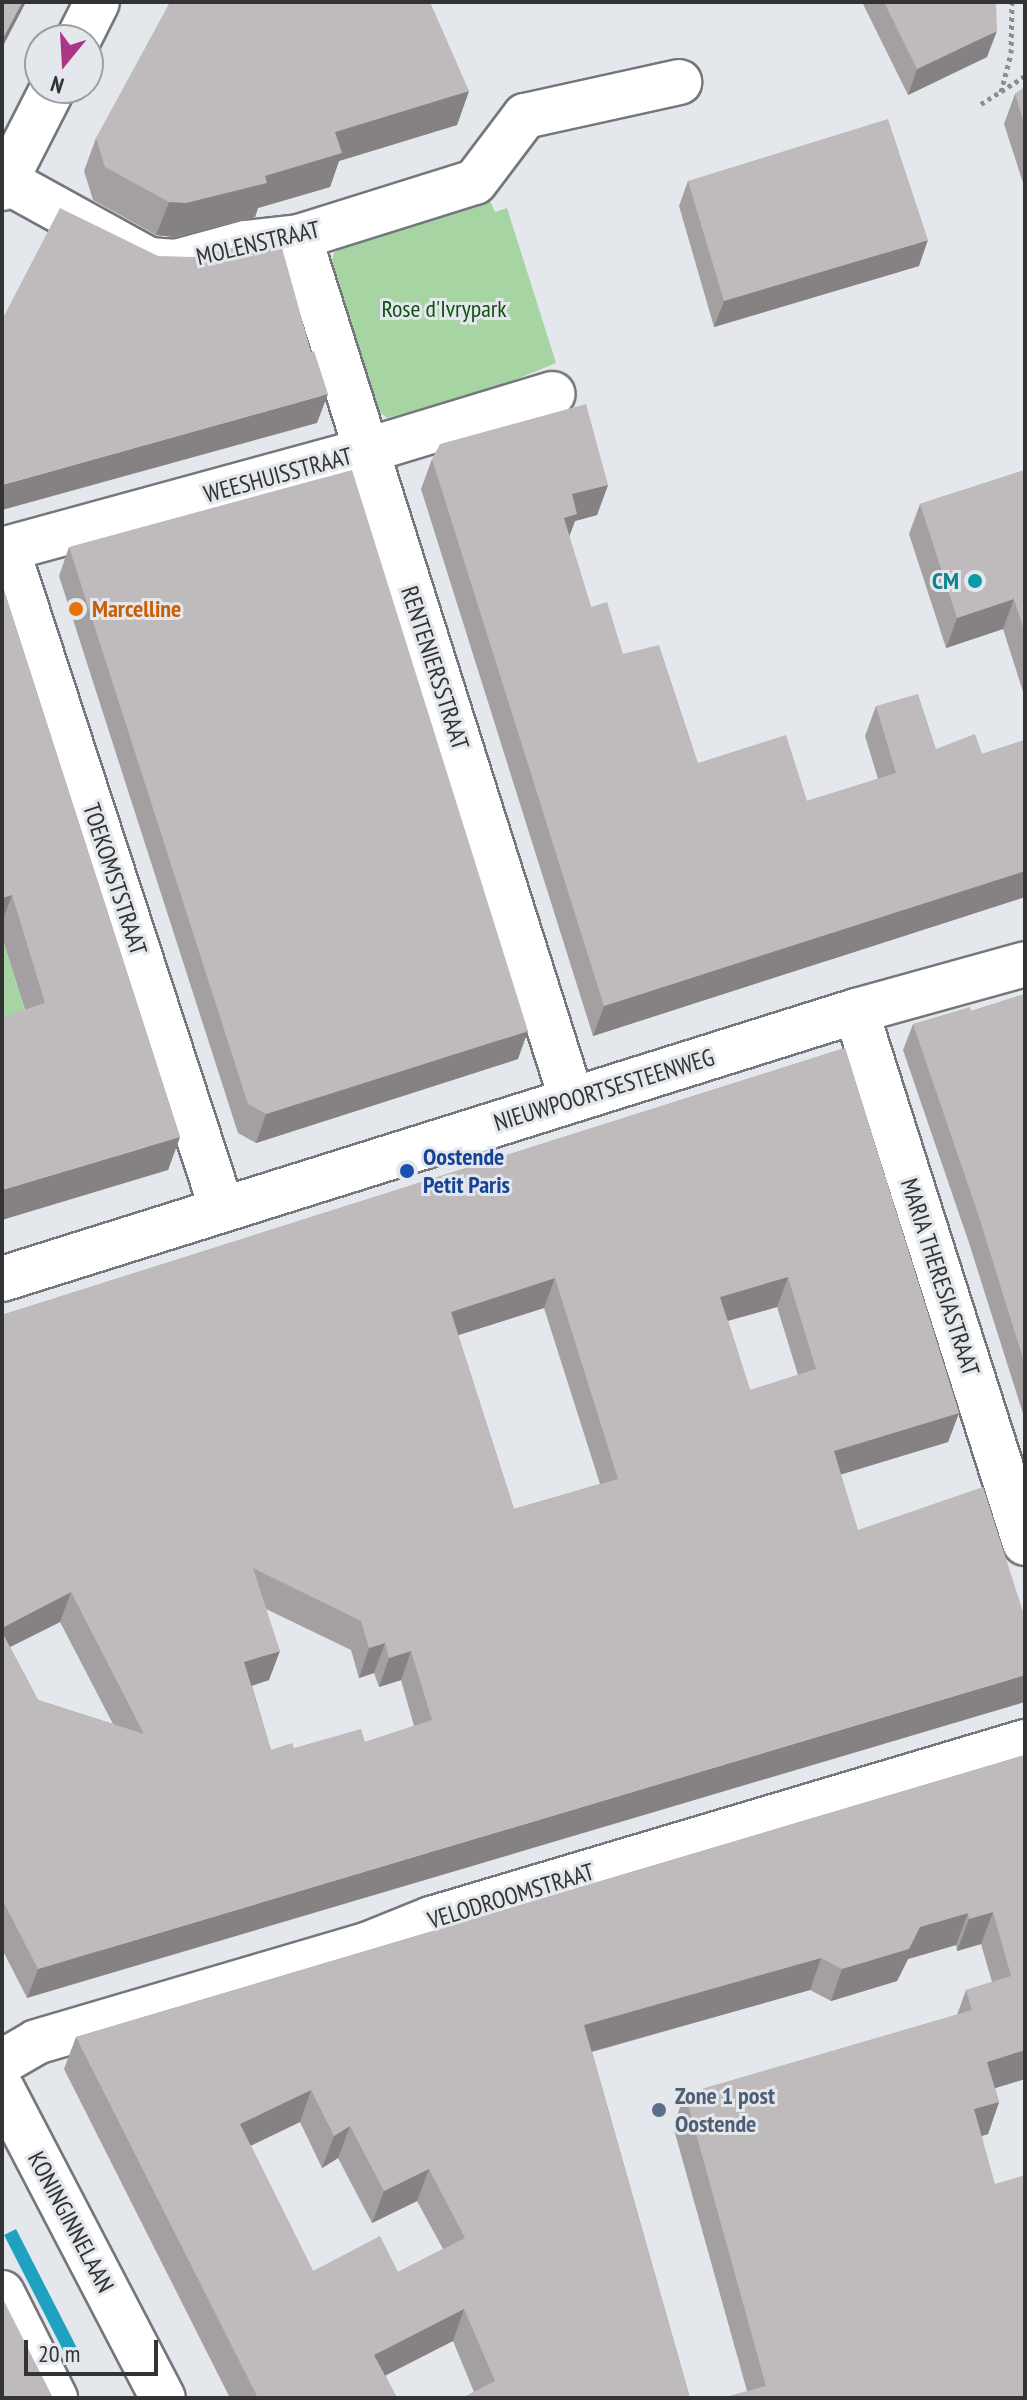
<!DOCTYPE html>
<html>
<head>
<meta charset="utf-8">
<style>
  body { margin:0 }
  #map { position:relative; width:1027px; height:2400px; overflow:hidden; background:#e4e8ec; font-family:"PT Sans Narrow",sans-serif }
  div>[style] { position:absolute }
  .green>* { inset:0; background:#a6d5a3 }
  .water>* { inset:0; background:#21a1c1 }
  .path>* { height:5px; margin-top:-2.5px; transform-origin:0; background:repeating-linear-gradient(90deg,#8b8e91 0 4px,transparent 0 8px) }
  .roads { filter:drop-shadow(2px 0 #74777b) drop-shadow(-2px 0 #74777b) drop-shadow(0 2px #74777b) drop-shadow(0 -2px #74777b) }
  .minor>* { height:44px; margin:-22px; padding:0 22px; transform-origin:22px; border-radius:22px; background:#fff }
  .wall>* { inset:0; background:#a4a0a1 }
  .shaded-wall>* { inset:0; background:#868283 }
  .building>* { inset:0; background:#bfbabb }
  .dots>* { width:22px; height:22px; translate:-50% -50%; box-sizing:border-box; border:4px solid #e4e8ec; border-radius:50% }
  span { translate:-50% -50%; white-space:nowrap; text-align:center; line-height:1.15; -webkit-text-stroke:6px #e4e8ec; paint-order:stroke }
  .street-label { font-size:24px; color:#323335 }
  .park-label { font-size:24px; color:#105112 }
  .culture-label { font-size:24px; color:#0d838f; font-weight:700 }
  .right { translate:-100% -50%; text-align:right }
  .food-label { font-size:24px; color:#c56008; font-weight:700 }
  .left { translate:0 -50%; text-align:left }
  .transit-label { font-size:24px; color:#164399; font-weight:700 }
  .service-label { font-size:24px; color:#4e5e75; font-weight:700 }
  .frame { position:absolute; inset:0; border:4px solid #323335; pointer-events:none }
  .north { position:absolute; left:24px; top:24px; width:80px; height:80px; box-sizing:border-box; background:#e4e8ec; border:2px solid #9da0a3; border-radius:50%; rotate:198deg; font-size:22px; font-weight:700; line-height:32px; text-align:center; color:#323335 }
  .north::after { content:''; display:block; margin:auto; width:28px; height:36px; background:#ae3488; clip-path:polygon(50% 0,100% 100%,50% 72%,0 100%) }
  .scale { position:absolute; left:24px; top:2340px; width:134px; height:36px; box-sizing:border-box; border:4px solid #323335; border-top:0; padding-left:10px; font-size:24px; line-height:28px; white-space:nowrap; color:#323335; -webkit-text-stroke:6px #e4e8ec; paint-order:stroke }
</style>
</head>
<body>
<div id="map">
  <div class="green">
    <i style="clip-path:polygon(487px 194px,495px 212px,507px 208px,556px 363px,490px 390px,387px 418px,379px 411px,332px 260px,334px 253px,339px 247px)"></i>
    <i style="clip-path:polygon(2px 937px,33px 1037px,2px 1047px)"></i>
  </div>
  <div class="water">
    <i style="clip-path:polygon(16px 2229px,80px 2354px,68px 2360px,4px 2235px)"></i>
  </div>
  <div class="path">
    <i style="left:1001px;top:92px;width:40px;rotate:-75.6deg"></i>
    <i style="left:1011px;top:53px;width:51px;rotate:-88.9deg"></i>
    <i style="left:981px;top:104px;width:52px;rotate:-32.5deg"></i>
  </div>
  <div class="roads">
    <div class="minor">
      <i style="left:78px;top:40px;width:42px;rotate:-63.4deg"></i>
      <i style="left:6px;top:181px;width:163px;rotate:28.9deg"></i>
      <i style="left:149px;top:260px;width:27px;rotate:4deg"></i>
      <i style="left:176px;top:262px;width:72px;rotate:-15.4deg"></i>
      <i style="left:245px;top:243px;width:54px;rotate:-6.3deg"></i>
      <i style="left:299px;top:237px;width:184px;rotate:-17.4deg"></i>
      <i style="left:475px;top:182px;width:83px;rotate:-52.9deg"></i>
      <i style="left:525px;top:116px;width:158px;rotate:-12.4deg"></i>
      <i style="left:2px;top:188px;width:112px;rotate:-63deg"></i>
      <i style="left:299px;top:237px;width:905px;rotate:72.45deg"></i>
      <i style="left:7px;top:549px;width:694px;rotate:71.96deg"></i>
      <i style="left:2px;top:550px;width:376px;rotate:-15.3deg"></i>
      <i style="left:365px;top:451px;width:196px;rotate:-16.9deg"></i>
      <i style="left:856px;top:1011px;width:558px;rotate:72.38deg"></i>
      <i style="left:2px;top:1279px;width:895px;rotate:-17.42deg"></i>
      <i style="left:856px;top:1011px;width:175px;rotate:-15.5deg"></i>
      <i style="left:2px;top:2062px;width:39px;rotate:-30deg"></i>
      <i style="left:36px;top:2042px;width:347px;rotate:-16.4deg"></i>
      <i style="left:369px;top:1944px;width:67px;rotate:-22deg"></i>
      <i style="left:431px;top:1919px;width:620px;rotate:-16.59deg"></i>
      <i style="left:2px;top:2089px;width:348px;rotate:62.5deg"></i>
      <i style="left:2px;top:2293px;width:118px;rotate:63.2deg"></i>
    </div>
  </div>
  <div class="wall">
    <i style="clip-path:polygon(862px 2px,996px 2px,987px 57px,908px 95px)"></i>
    <i style="clip-path:polygon(1025px 87px,1025px 189px,1004px 124px,1015px 94px)"></i>
    <i style="clip-path:polygon(469px 91px,457px 125px,339px 161px,330px 187px,258px 208px,255px 217px,174px 237px,156px 235px,93px 200px,84px 171px,96px 138px)"></i>
    <i style="clip-path:polygon(688px 181px,919px 266px,714px 327px,679px 206px)"></i>
    <i style="clip-path:polygon(432px 459px,608px 485px,597px 515px,575px 521px,569px 536px,591px 607px,698px 763px,807px 801px,878px 779px,865px 736px,876px 706px,936px 749px,982px 754px,1025px 740px,1025px 897px,593px 1036px,421px 489px)"></i>
    <i style="clip-path:polygon(1025px 470px,1025px 698px,1003px 629px,946px 648px,909px 534px,920px 504px)"></i>
    <i style="clip-path:polygon(69px 547px,518px 1059px,256px 1143px,238px 1133px,59px 576px)"></i>
    <i style="clip-path:polygon(2px 584px,180px 1137px,168px 1170px,25px 1010px,2px 937px)"></i>
    <i style="clip-path:polygon(1025px 994px,1025px 1420px,969px 1243px,903px 1050px,913px 1024px,971px 1011px)"></i>
    <i style="clip-path:polygon(evenodd,845px 1048px,959px 1413px,948px 1442px,841px 1474px,27px 1998px,2px 1949px,2px 1315px,845px 1048px,777px 1307px,798px 1375px,750px 1390px,728px 1321px,777px 1307px,845px 1048px,544px 1308px,600px 1484px,514px 1509px,458px 1335px,544px 1308px,845px 1048px,266px 1609px,351px 1650px,359px 1678px,374px 1673px,379px 1687px,401px 1680px,414px 1726px,365px 1742px,271px 1750px,252px 1686px,269px 1680px,266px 1609px,845px 1048px,60px 1622px,113px 1724px,38px 1700px,10px 1647px,60px 1622px)"></i>
    <i style="clip-path:polygon(evenodd,1025px 1755px,1025px 2079px,995px 2088px,999px 2102px,988px 2134px,982px 2136px,1025px 2398px,747px 2391px,673px 2126px,685px 2094px,957px 2015px,966px 1990px,992px 1982px,981px 1944px,957px 1951px,956px 1945px,908px 1959px,897px 1981px,831px 2001px,810px 1990px,592px 2052px,690px 2398px,463px 2398px,474px 2392px,453px 2341px,385px 2375px,397px 2398px,230px 2398px,64px 2069px,76px 2037px,1025px 1755px,300px 2122px,322px 2168px,338px 2158px,372px 2223px,417px 2201px,443px 2249px,398px 2272px,313px 2271px,251px 2146px,300px 2122px)"></i>
  </div>
  <div class="shaded-wall">
    <i style="clip-path:polygon(22px 2px,26px 2px,2px 48px,2px 40px)"></i>
    <i style="clip-path:polygon(997px 31px,987px 57px,908px 95px,917px 69px)"></i>
    <i style="clip-path:polygon(469px 91px,457px 125px,339px 161px,330px 187px,258px 208px,255px 217px,174px 237px,156px 235px,169px 202px,265px 176px,335px 132px)"></i>
    <i style="clip-path:polygon(928px 240px,919px 266px,714px 327px,724px 301px)"></i>
    <i style="clip-path:polygon(328px 394px,317px 423px,2px 510px,2px 485px)"></i>
    <i style="clip-path:polygon(608px 485px,597px 515px,575px 521px,566px 545px,553px 548px,572px 494px)"></i>
    <i style="clip-path:polygon(1014px 599px,1003px 629px,946px 648px,957px 618px)"></i>
    <i style="clip-path:polygon(1025px 871px,1025px 897px,593px 1036px,604px 1006px)"></i>
    <i style="clip-path:polygon(12px 895px,2px 922px,2px 898px)"></i>
    <i style="clip-path:polygon(528px 1031px,518px 1059px,256px 1143px,266px 1114px)"></i>
    <i style="clip-path:polygon(180px 1137px,168px 1170px,2px 1220px,2px 1190px)"></i>
    <i style="clip-path:polygon(788px 1277px,777px 1307px,709px 1326px,720px 1297px)"></i>
    <i style="clip-path:polygon(555px 1278px,544px 1308px,440px 1341px,451px 1312px)"></i>
    <i style="clip-path:polygon(959px 1413px,948px 1442px,823px 1480px,834px 1451px)"></i>
    <i style="clip-path:polygon(71px 1592px,60px 1622px,2px 1651px,2px 1628px)"></i>
    <i style="clip-path:polygon(385px 1643px,374px 1673px,359px 1678px,369px 1648px)"></i>
    <i style="clip-path:polygon(280px 1651px,269px 1680px,234px 1691px,244px 1662px)"></i>
    <i style="clip-path:polygon(411px 1651px,401px 1680px,379px 1687px,389px 1658px)"></i>
    <i style="clip-path:polygon(1025px 1675px,1025px 1702px,27px 1998px,38px 1969px)"></i>
    <i style="clip-path:polygon(993px 1912px,981px 1944px,957px 1951px,969px 1919px)"></i>
    <i style="clip-path:polygon(968px 1913px,956px 1945px,908px 1959px,897px 1981px,831px 2001px,842px 1969px,920px 1927px)"></i>
    <i style="clip-path:polygon(821px 1958px,810px 1990px,572px 2057px,584px 2025px)"></i>
    <i style="clip-path:polygon(1025px 2050px,1025px 2079px,976px 2094px,987px 2062px)"></i>
    <i style="clip-path:polygon(311px 2090px,300px 2122px,228px 2156px,240px 2124px)"></i>
    <i style="clip-path:polygon(999px 2102px,988px 2134px,963px 2141px,974px 2109px)"></i>
    <i style="clip-path:polygon(350px 2126px,338px 2158px,322px 2168px,334px 2136px)"></i>
    <i style="clip-path:polygon(429px 2169px,417px 2201px,372px 2223px,384px 2191px)"></i>
    <i style="clip-path:polygon(464px 2309px,453px 2341px,363px 2387px,374px 2355px)"></i>
  </div>
  <div class="building">
    <i style="clip-path:polygon(2px 2px,22px 2px,2px 40px)"></i>
    <i style="clip-path:polygon(170px 2px,430px 2px,469px 91px,335px 132px,342px 153px,265px 176px,267px 183px,186px 203px,169px 202px,105px 167px,96px 138px)"></i>
    <i style="clip-path:polygon(884px 2px,996px 2px,997px 31px,917px 69px)"></i>
    <i style="clip-path:polygon(1025px 87px,1025px 126px,1015px 94px)"></i>
    <i style="clip-path:polygon(888px 119px,928px 240px,724px 301px,688px 181px)"></i>
    <i style="clip-path:polygon(60px 208px,158px 256px,193px 257px,279px 237px,311px 352px,314px 351px,328px 394px,2px 485px,2px 320px)"></i>
    <i style="clip-path:polygon(586px 404px,608px 485px,572px 494px,577px 514px,564px 518px,591px 607px,607px 602px,623px 654px,659px 645px,698px 763px,786px 735px,807px 801px,896px 773px,876px 706px,918px 694px,936px 749px,975px 734px,982px 754px,1025px 740px,1025px 871px,604px 1006px,432px 459px,440px 444px)"></i>
    <i style="clip-path:polygon(352px 470px,528px 1031px,266px 1114px,248px 1104px,69px 547px)"></i>
    <i style="clip-path:polygon(1025px 470px,1025px 634px,1014px 599px,957px 618px,920px 504px)"></i>
    <i style="clip-path:polygon(2px 584px,180px 1137px,2px 1190px,2px 1017px,45px 1003px,12px 895px,2px 898px)"></i>
    <i style="clip-path:polygon(1025px 994px,1025px 1365px,979px 1217px,913px 1024px,970px 1007px,971px 1011px)"></i>
    <i style="clip-path:polygon(evenodd,845px 1048px,959px 1413px,834px 1451px,858px 1530px,983px 1487px,1025px 1618px,1025px 1675px,38px 1969px,2px 1899px,2px 1632px,38px 1700px,144px 1734px,71px 1592px,2px 1628px,2px 1315px,845px 1048px,788px 1277px,816px 1369px,750px 1390px,720px 1297px,788px 1277px,845px 1048px,555px 1278px,618px 1479px,514px 1509px,451px 1312px,555px 1278px,845px 1048px,253px 1568px,361px 1621px,369px 1648px,385px 1643px,389px 1658px,411px 1651px,432px 1720px,365px 1742px,361px 1729px,294px 1748px,292px 1743px,271px 1750px,244px 1662px,280px 1651px,253px 1568px)"></i>
    <i style="clip-path:polygon(evenodd,1025px 1755px,1025px 2050px,987px 2062px,999px 2102px,974px 2109px,995px 2184px,1025px 2175px,1025px 2398px,721px 2398px,766px 2386px,685px 2094px,972px 2010px,966px 1990px,1011px 1976px,993px 1912px,969px 1919px,968px 1913px,920px 1927px,909px 1949px,842px 1969px,821px 1958px,584px 2025px,690px 2398px,464px 2398px,464px 2397px,495px 2381px,464px 2309px,374px 2355px,397px 2398px,258px 2398px,76px 2037px,1025px 1755px,311px 2090px,334px 2136px,350px 2126px,384px 2191px,429px 2169px,465px 2238px,398px 2272px,380px 2236px,313px 2271px,240px 2124px,311px 2090px)"></i>
    <i style="clip-path:polygon(2px 2297px,53px 2398px,2px 2398px)"></i>
  </div>
  <div class="dots">
    <i style="left:975px;top:581px;background:#0f9aa8"></i>
    <i style="left:76px;top:609px;background:#e8710a"></i>
    <i style="left:407px;top:1171px;background:#1a4fb4"></i>
    <i style="left:659px;top:2110px;background:#5c6f8a"></i>
  </div>
  <div class="street-label">
    <span style="left:258px;top:243px;rotate:-13deg">MOLENSTRAAT</span>
    <span style="left:278px;top:475px;rotate:-15deg">WEESHUISSTRAAT</span>
    <span style="left:435px;top:668px;rotate:72deg">RENTENIERSSTRAAT</span>
    <span style="left:115px;top:879px;rotate:72deg">TOEKOMSTSTRAAT</span>
    <span style="left:604px;top:1090px;rotate:-17deg">NIEUWPOORTSESTEENWEG</span>
    <span style="left:940px;top:1277px;rotate:72deg">MARIA THERESIASTRAAT</span>
    <span style="left:511px;top:1896px;rotate:-17deg">VELODROOMSTRAAT</span>
    <span style="left:71px;top:2222px;rotate:62deg">KONINGINNELAAN</span>
  </div>
  <div class="park-label">
    <span style="left:444px;top:309px">Rose d'Ivrypark</span>
  </div>
  <div class="culture-label">
    <span class="right" style="left:959px;top:581px">CM</span>
  </div>
  <div class="food-label">
    <span class="left" style="left:92px;top:609px">Marcelline</span>
  </div>
  <div class="transit-label">
    <span class="left" style="left:423px;top:1171px">Oostende<br>Petit Paris</span>
  </div>
  <div class="service-label">
    <span class="left" style="left:675px;top:2110px">Zone 1 post<br>Oostende</span>
  </div>
  <div class="frame"></div>
  <div class="north">N</div>
  <div class="scale">20 m</div>
</div>
</body>
</html>
